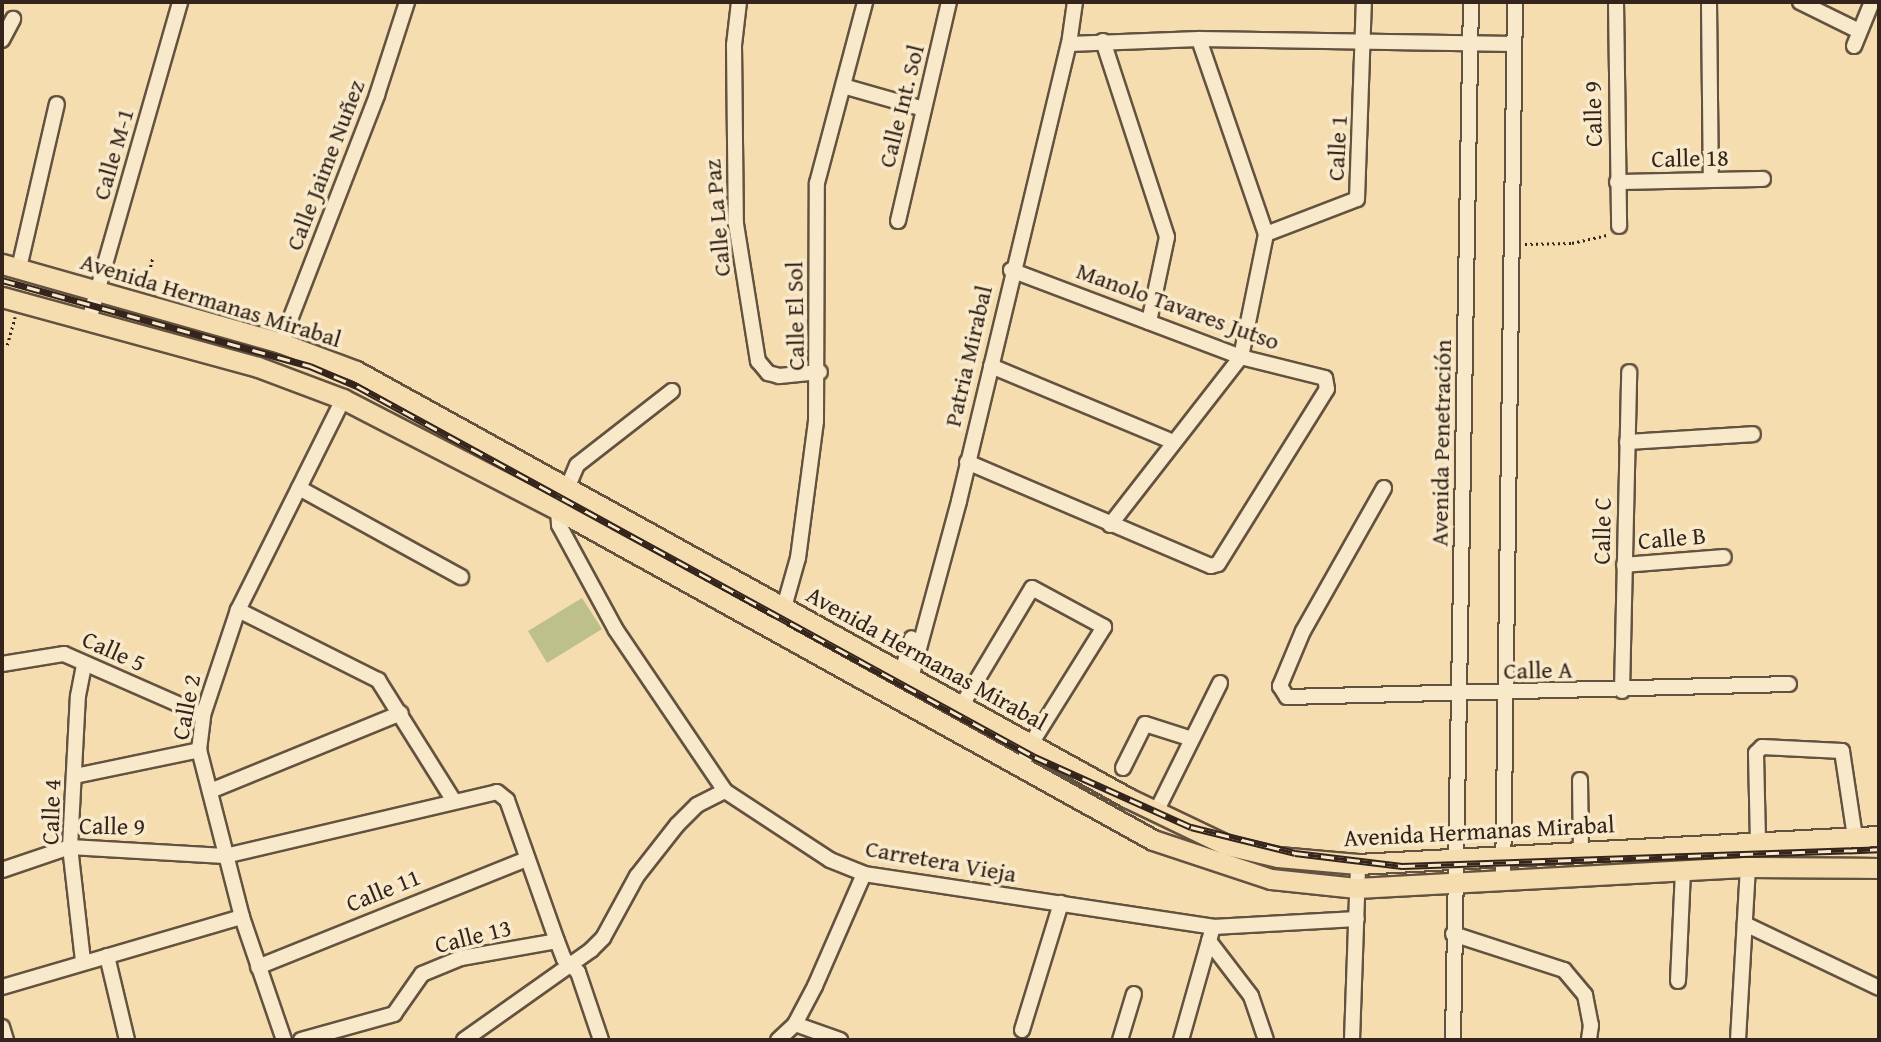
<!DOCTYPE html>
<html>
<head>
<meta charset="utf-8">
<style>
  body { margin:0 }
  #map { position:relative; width:1881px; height:1042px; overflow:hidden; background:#f5ddaf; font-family:"Gentium Book Plus",serif }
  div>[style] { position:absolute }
  .green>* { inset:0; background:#bdc08a }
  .path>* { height:2.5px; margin-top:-1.25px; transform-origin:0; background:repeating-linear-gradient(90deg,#34241b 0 2px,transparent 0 5.5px) }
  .roads { filter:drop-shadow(2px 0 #645240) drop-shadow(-2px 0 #645240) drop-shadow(0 2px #645240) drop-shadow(0 -2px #645240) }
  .minor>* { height:14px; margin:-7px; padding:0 7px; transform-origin:7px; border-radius:7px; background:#f8e9cb }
  .major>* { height:19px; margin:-9.5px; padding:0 9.5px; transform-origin:9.5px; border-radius:9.5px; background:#f5ddaf }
  .rail>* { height:7px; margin-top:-3.5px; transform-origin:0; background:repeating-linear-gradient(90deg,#f8e9cb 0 13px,#34241b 0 26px); box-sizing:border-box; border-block:2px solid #34241b }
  span { translate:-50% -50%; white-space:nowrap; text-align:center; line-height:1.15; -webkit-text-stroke:7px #f8e9cb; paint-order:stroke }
  .street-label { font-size:24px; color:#34241b }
  .frame { position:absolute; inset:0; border:4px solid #34241b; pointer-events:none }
</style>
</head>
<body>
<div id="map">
  <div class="green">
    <i style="clip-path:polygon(582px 598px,602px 629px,547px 663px,528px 631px)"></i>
  </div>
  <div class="path">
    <i style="left:1525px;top:244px;width:47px;rotate:-1.2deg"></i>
    <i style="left:1572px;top:243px;width:37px;rotate:-13deg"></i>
    <i style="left:145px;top:288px;width:32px;rotate:-76deg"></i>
    <i style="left:7px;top:345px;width:29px;rotate:-74deg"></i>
  </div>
  <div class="roads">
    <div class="minor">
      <i style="left:739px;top:2px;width:43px;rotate:96.6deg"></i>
      <i style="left:734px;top:45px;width:179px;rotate:89.4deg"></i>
      <i style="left:736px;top:224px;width:139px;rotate:80.9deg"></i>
      <i style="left:758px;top:361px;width:16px;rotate:50deg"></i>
      <i style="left:768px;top:373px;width:11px;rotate:15deg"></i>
      <i style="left:779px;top:376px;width:41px;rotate:-5.6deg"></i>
      <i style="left:1616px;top:2px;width:224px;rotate:89.2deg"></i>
      <i style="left:1709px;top:2px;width:178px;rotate:89.4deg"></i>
      <i style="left:1800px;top:2px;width:66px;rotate:26.2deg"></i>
      <i style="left:2px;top:40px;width:24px;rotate:-62deg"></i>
      <i style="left:1103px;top:41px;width:206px;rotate:71.9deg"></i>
      <i style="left:1167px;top:237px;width:87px;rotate:102deg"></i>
      <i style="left:1069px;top:44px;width:130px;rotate:-2.2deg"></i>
      <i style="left:1199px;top:39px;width:315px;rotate:0.9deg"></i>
      <i style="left:1854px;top:46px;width:48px;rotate:-67.8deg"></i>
      <i style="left:843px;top:86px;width:84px;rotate:15.9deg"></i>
      <i style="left:1617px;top:182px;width:146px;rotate:-1.2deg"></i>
      <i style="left:898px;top:221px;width:225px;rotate:-76.9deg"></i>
      <i style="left:1266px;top:234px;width:97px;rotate:-21deg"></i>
      <i style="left:1357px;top:199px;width:197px;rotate:-88deg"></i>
      <i style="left:19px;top:268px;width:168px;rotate:-77deg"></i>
      <i style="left:89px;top:320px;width:331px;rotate:-74deg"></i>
      <i style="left:281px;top:343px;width:266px;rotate:-68.8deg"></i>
      <i style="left:377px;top:95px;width:98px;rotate:-72.1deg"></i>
      <i style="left:991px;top:366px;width:198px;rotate:22.6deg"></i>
      <i style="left:672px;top:391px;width:120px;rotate:142.1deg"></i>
      <i style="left:577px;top:465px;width:49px;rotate:112.9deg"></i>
      <i style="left:558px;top:510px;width:15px;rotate:86deg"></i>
      <i style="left:559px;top:525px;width:119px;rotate:61.5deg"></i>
      <i style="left:616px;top:630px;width:194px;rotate:55.9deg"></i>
      <i style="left:725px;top:791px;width:126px;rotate:33.3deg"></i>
      <i style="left:830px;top:860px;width:37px;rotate:22deg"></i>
      <i style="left:864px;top:874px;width:353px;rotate:8.6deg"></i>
      <i style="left:1213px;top:927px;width:144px;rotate:-3.2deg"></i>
      <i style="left:1627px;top:442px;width:126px;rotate:-3.6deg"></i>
      <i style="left:967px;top:462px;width:265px;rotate:23.1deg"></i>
      <i style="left:1211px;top:566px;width:7px;rotate:-16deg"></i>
      <i style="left:1218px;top:564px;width:206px;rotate:-58.1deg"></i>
      <i style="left:1327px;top:389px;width:11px;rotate:-100deg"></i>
      <i style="left:1325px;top:378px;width:87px;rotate:-166deg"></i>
      <i style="left:1241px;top:357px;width:246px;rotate:-159.3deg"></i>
      <i style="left:299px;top:488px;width:185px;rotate:28.8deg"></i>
      <i style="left:1384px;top:488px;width:164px;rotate:119.5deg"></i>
      <i style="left:1303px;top:631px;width:60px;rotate:112.7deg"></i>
      <i style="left:1280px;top:686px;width:13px;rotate:58deg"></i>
      <i style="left:1287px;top:697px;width:502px;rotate:-1.48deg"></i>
      <i style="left:1110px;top:525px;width:213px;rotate:-52.1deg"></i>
      <i style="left:1241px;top:357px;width:126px;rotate:-78.5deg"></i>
      <i style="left:1266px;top:234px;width:206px;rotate:-109deg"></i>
      <i style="left:1624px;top:565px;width:100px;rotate:-4.6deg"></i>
      <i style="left:238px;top:610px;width:157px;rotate:26.6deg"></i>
      <i style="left:378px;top:680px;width:143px;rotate:57.9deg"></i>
      <i style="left:777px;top:632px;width:77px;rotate:-74.2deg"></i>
      <i style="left:798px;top:558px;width:138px;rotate:-82.5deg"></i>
      <i style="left:816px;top:421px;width:238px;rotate:-89.8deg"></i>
      <i style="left:817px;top:183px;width:187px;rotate:-75.1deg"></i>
      <i style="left:2px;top:664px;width:63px;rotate:-9.2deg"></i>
      <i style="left:64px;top:654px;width:152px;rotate:23.7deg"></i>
      <i style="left:902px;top:672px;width:35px;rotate:-74deg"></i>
      <i style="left:911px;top:678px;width:183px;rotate:-74.8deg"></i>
      <i style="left:959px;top:501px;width:470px;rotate:-76.5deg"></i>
      <i style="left:1069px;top:44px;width:42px;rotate:-81.9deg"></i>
      <i style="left:1622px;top:691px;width:319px;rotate:-88.7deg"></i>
      <i style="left:962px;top:705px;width:136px;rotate:-59.1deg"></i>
      <i style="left:1032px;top:588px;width:82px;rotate:28.4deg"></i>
      <i style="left:1104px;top:627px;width:138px;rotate:122deg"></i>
      <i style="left:1031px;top:744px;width:26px;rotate:113deg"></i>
      <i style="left:1123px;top:768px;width:49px;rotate:-63.4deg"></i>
      <i style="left:1145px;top:724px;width:49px;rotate:17.7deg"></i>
      <i style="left:75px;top:776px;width:127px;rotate:-11.8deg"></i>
      <i style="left:1580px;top:780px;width:72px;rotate:89.2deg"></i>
      <i style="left:210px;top:791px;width:206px;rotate:-22.2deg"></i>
      <i style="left:1156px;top:812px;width:144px;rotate:-63.6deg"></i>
      <i style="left:1758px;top:842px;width:89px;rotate:-91.3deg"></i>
      <i style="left:1756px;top:753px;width:8px;rotate:-45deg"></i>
      <i style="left:1762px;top:747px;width:80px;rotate:2.9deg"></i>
      <i style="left:1842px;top:751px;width:87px;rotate:81.4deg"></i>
      <i style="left:2px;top:870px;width:72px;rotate:-18.7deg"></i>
      <i style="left:70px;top:847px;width:155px;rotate:3.3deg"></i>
      <i style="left:225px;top:856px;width:279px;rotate:-13.2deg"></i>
      <i style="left:497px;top:792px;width:13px;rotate:39deg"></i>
      <i style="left:507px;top:800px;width:150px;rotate:70.5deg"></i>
      <i style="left:557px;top:941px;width:19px;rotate:69deg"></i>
      <i style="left:564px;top:959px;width:19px;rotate:43deg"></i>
      <i style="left:578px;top:972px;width:72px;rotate:71.3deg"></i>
      <i style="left:1503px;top:882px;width:880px;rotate:-89.22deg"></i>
      <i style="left:1745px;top:924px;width:148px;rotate:25.5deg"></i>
      <i style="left:1453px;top:934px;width:117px;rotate:18deg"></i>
      <i style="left:1564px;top:970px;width:33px;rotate:50deg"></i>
      <i style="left:1585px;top:995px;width:31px;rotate:79deg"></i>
      <i style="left:1591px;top:1025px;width:15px;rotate:98deg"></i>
      <i style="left:1209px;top:941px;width:69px;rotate:52.6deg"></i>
      <i style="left:1251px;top:996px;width:46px;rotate:71.2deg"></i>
      <i style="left:107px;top:956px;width:86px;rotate:76.6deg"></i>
      <i style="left:83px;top:961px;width:115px;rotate:-96.5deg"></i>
      <i style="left:70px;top:847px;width:151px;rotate:-87deg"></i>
      <i style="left:78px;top:696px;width:32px;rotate:-79deg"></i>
      <i style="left:258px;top:967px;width:290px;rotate:-21.9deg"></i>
      <i style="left:1678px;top:981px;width:110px;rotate:-87.4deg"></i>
      <i style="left:2px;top:987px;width:250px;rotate:-16.3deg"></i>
      <i style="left:795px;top:1024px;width:48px;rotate:19.6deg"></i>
      <i style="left:2px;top:1027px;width:14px;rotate:73deg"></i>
      <i style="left:1022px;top:1030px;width:133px;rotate:-72.9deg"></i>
      <i style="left:284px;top:1040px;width:130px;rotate:-108.9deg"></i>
      <i style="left:242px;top:917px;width:172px;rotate:-104.4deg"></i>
      <i style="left:199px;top:750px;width:35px;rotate:-83deg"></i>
      <i style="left:203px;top:715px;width:111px;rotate:-71.6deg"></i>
      <i style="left:238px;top:610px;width:236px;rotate:-63.5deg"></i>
      <i style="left:301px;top:1040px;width:97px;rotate:-15.6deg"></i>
      <i style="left:394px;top:1014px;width:49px;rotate:-55deg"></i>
      <i style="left:422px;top:974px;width:42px;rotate:-22.3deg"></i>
      <i style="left:461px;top:958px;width:97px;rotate:-10deg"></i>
      <i style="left:464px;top:1040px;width:156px;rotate:-35.3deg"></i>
      <i style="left:591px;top:950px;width:17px;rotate:-45deg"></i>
      <i style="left:603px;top:938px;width:71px;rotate:-61.3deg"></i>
      <i style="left:637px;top:876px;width:65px;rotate:-51.9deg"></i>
      <i style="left:677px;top:825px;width:28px;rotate:-45deg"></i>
      <i style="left:697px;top:805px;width:31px;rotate:-27deg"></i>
      <i style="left:778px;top:1040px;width:23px;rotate:-43deg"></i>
      <i style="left:795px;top:1024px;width:43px;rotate:-62.2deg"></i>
      <i style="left:815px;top:986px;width:122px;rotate:-66.4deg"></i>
      <i style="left:1120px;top:1040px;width:48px;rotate:-73.1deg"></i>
      <i style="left:1181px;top:1040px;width:117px;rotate:-74.2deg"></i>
      <i style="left:1352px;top:1040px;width:176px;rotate:-88deg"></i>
      <i style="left:1453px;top:1040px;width:1038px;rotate:-89.01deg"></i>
      <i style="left:1738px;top:1040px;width:173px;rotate:-86.7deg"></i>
    </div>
    <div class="major">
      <i style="left:2px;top:264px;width:290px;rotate:15.8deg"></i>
      <i style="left:281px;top:343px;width:80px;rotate:20.5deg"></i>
      <i style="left:356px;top:371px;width:882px;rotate:28.95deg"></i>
      <i style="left:1128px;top:798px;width:109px;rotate:25.6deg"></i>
      <i style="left:1226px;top:845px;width:53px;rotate:13deg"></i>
      <i style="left:1278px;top:857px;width:80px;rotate:5deg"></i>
      <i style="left:1358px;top:864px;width:522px;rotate:-3.08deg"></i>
      <i style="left:2px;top:297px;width:265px;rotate:15.3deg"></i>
      <i style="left:258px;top:367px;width:91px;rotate:20.6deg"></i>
      <i style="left:343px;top:399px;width:242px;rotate:27.3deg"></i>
      <i style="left:558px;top:510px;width:680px;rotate:29.01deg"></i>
      <i style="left:1153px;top:840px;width:124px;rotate:18.3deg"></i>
      <i style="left:1271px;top:879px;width:86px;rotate:6deg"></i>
      <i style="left:1357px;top:888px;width:392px;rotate:-3.1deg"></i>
      <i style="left:1748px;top:867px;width:131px;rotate:0.4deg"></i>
    </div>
  </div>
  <div class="rail">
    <i style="left:2px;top:280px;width:320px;rotate:15.6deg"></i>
    <i style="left:310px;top:366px;width:51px;rotate:23.1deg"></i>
    <i style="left:357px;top:386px;width:773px;rotate:28.69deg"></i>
    <i style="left:1035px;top:757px;width:171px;rotate:24.2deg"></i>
    <i style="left:1191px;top:827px;width:107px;rotate:14deg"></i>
    <i style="left:1295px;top:853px;width:108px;rotate:6.9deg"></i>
    <i style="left:1402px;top:866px;width:477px;rotate:-2deg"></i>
  </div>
  <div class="street-label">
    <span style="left:901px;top:106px;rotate:-76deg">Calle Int. Sol</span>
    <span style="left:1593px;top:114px;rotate:-91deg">Calle 9</span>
    <span style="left:1337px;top:148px;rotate:-87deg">Calle 1</span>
    <span style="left:113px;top:154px;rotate:-74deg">Calle M-1</span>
    <span style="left:1690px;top:158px;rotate:-1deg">Calle 18</span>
    <span style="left:325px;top:165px;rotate:-69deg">Calle Jaime Nuñez</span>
    <span style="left:717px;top:218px;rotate:-95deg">Calle La Paz</span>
    <span style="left:211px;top:300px;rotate:17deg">Avenida Hermanas Mirabal</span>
    <span style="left:1178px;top:306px;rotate:20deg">Manolo Tavares Jutso</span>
    <span style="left:795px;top:316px;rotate:-91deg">Calle El Sol</span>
    <span style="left:968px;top:356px;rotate:-77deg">Patria Mirabal</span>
    <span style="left:1441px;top:443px;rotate:-89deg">Avenida Penetración</span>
    <span style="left:1602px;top:531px;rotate:-89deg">Calle C</span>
    <span style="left:1672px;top:538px;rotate:-5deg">Calle B</span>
    <span style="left:114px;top:651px;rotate:24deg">Calle 5</span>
    <span style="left:927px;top:658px;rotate:29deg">Avenida Hermanas Mirabal</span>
    <span style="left:1538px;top:670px;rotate:-1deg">Calle A</span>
    <span style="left:186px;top:707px;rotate:-79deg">Calle 2</span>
    <span style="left:51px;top:812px;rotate:-88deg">Calle 4</span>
    <span style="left:112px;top:826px;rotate:1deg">Calle 9</span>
    <span style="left:1479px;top:831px;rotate:-3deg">Avenida Hermanas Mirabal</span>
    <span style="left:941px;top:861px;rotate:10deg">Carretera Vieja</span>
    <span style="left:383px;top:890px;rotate:-22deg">Calle 11</span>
    <span style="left:473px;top:936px;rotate:-14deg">Calle 13</span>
  </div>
  <div class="frame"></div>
</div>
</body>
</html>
